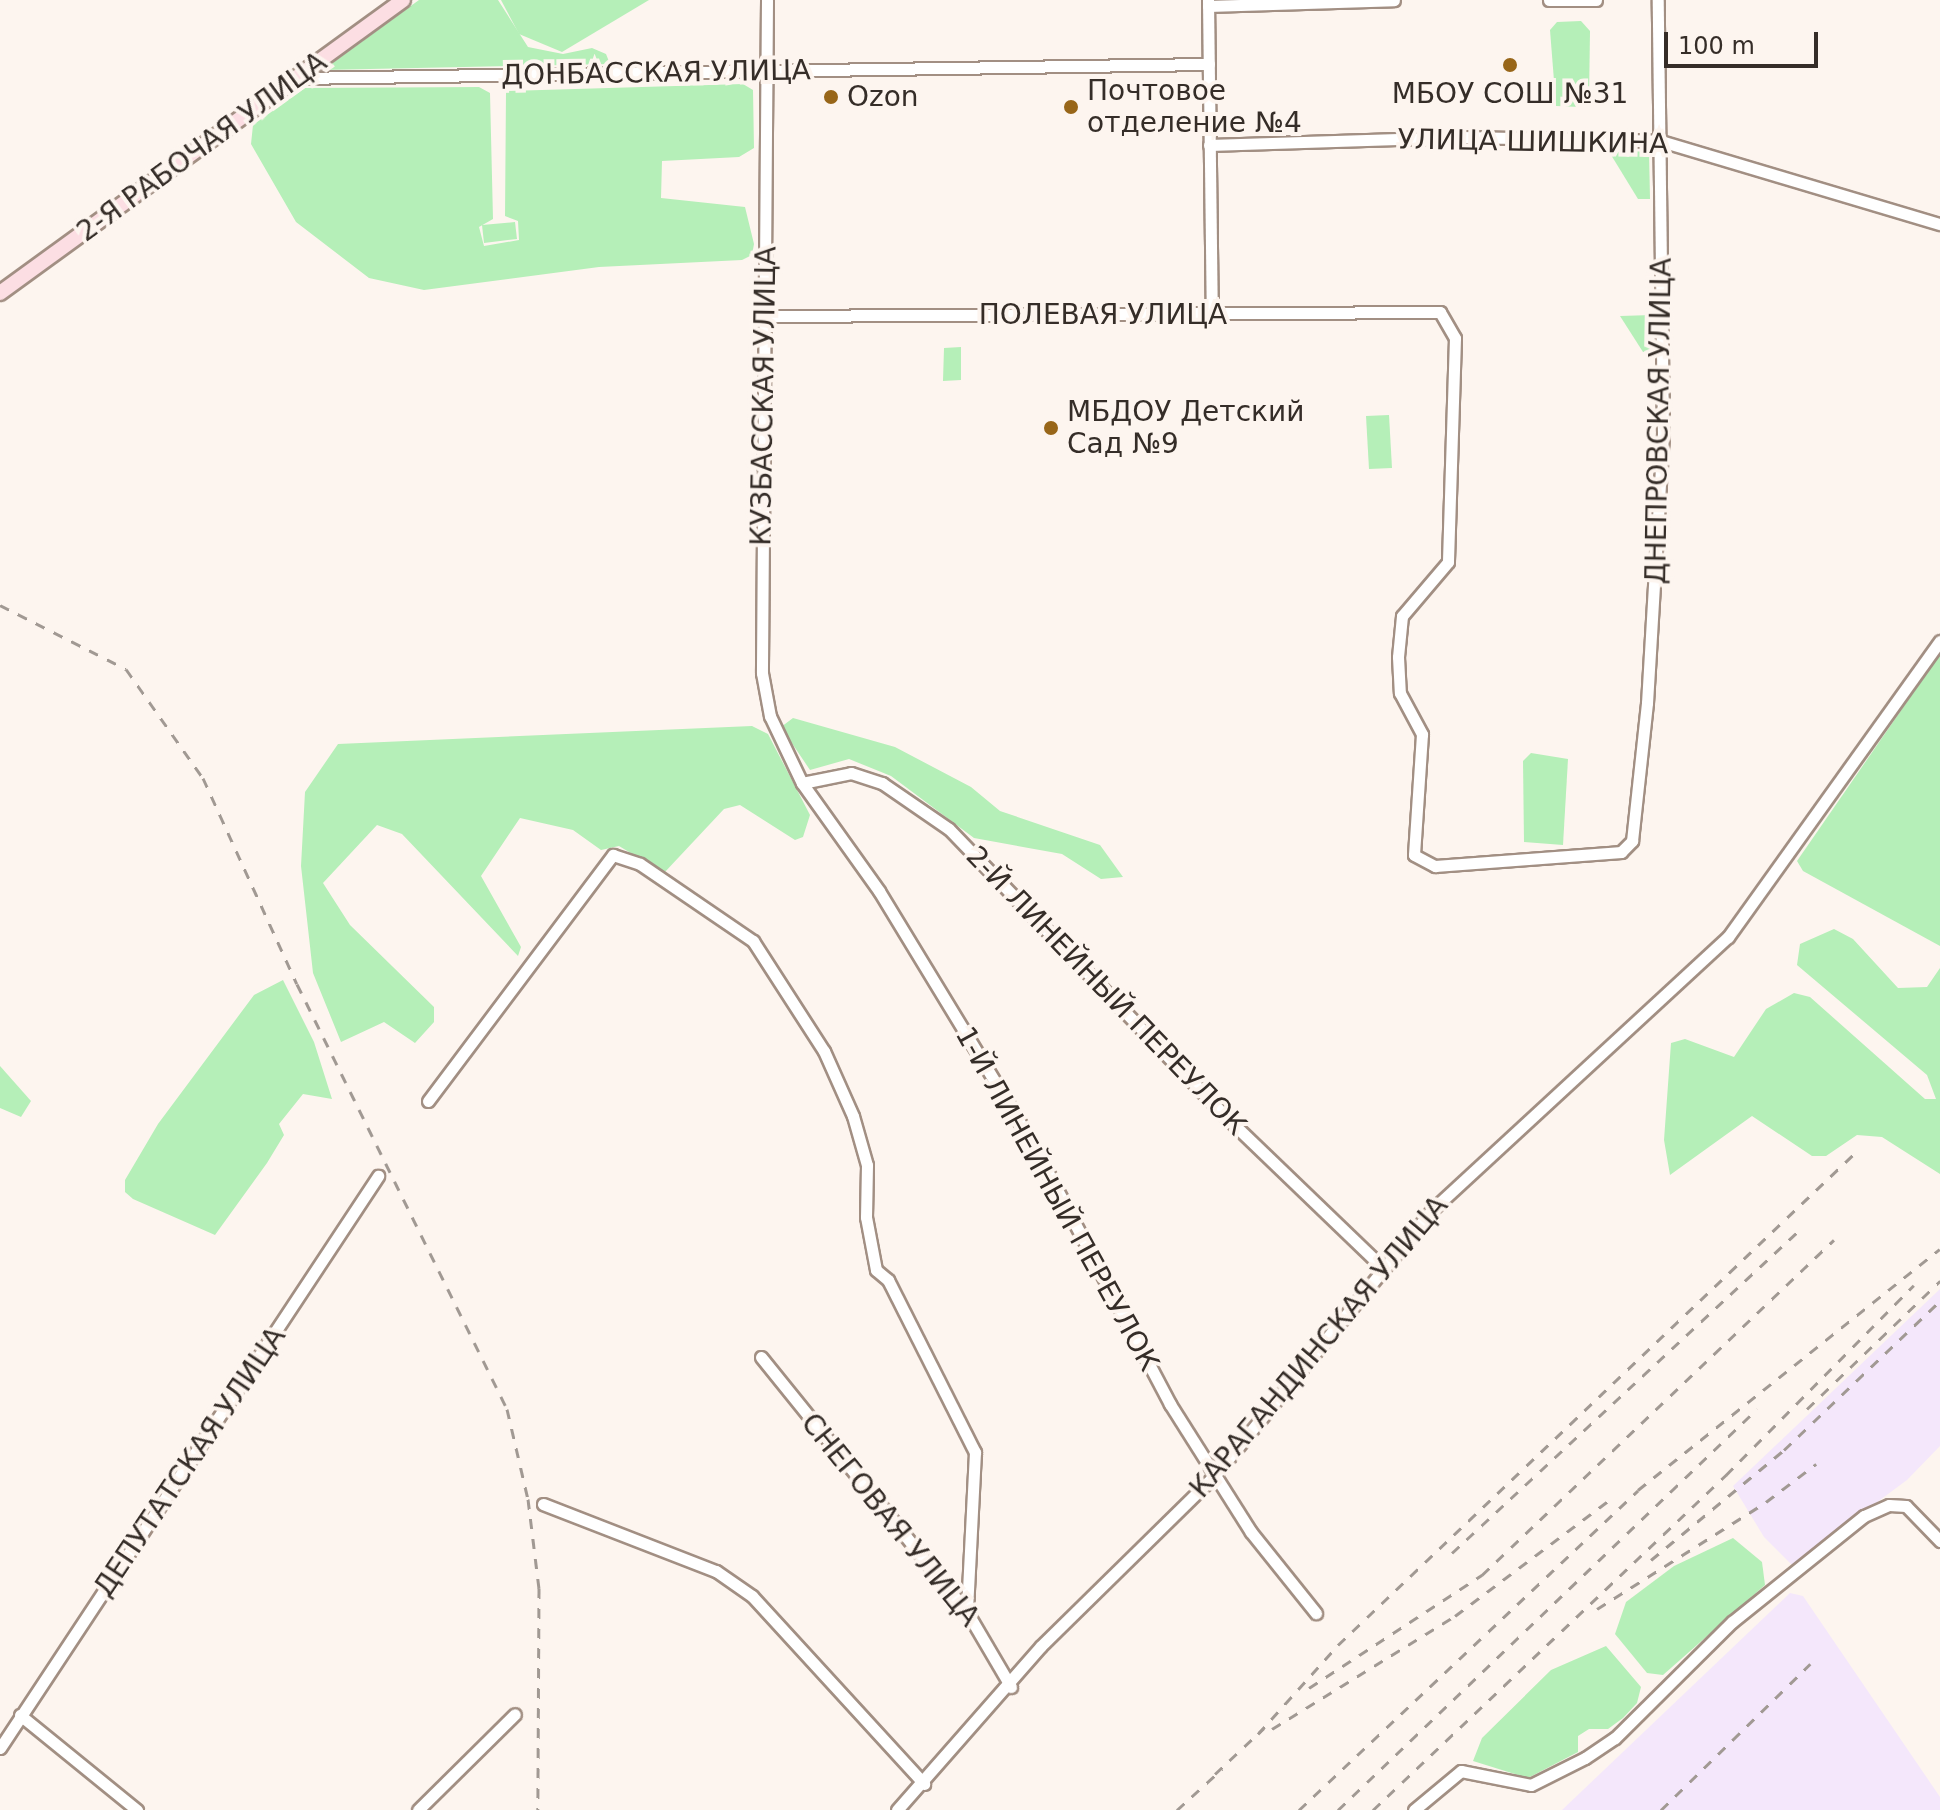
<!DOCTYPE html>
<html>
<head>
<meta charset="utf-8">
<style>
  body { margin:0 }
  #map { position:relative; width:1940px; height:1810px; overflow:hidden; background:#fdf5ef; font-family:"DejaVu Sans",sans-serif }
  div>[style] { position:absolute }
  .industrial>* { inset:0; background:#f4e7fb }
  .green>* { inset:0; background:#b5efb8 }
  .roads { filter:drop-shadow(2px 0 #a28f83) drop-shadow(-2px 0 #a28f83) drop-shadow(0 2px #a28f83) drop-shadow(0 -2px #a28f83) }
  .minor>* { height:11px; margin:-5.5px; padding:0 5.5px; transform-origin:5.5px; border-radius:5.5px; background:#fff }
  .major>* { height:14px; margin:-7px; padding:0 7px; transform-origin:7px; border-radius:7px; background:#fcdee3 }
  .rail>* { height:3px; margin-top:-1.5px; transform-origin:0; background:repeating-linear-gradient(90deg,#a19993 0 10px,transparent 0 20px) }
  .dots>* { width:22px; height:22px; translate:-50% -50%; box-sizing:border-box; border:4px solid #fdf5ef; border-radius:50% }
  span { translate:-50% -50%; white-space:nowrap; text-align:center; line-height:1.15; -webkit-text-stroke:8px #fdf5ef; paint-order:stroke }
  .street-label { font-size:28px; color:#352d28 }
  .poi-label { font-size:28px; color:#352d28 }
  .left { translate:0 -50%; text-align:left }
  .scale { position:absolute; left:1664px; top:32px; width:154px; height:36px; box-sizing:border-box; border:4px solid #352d28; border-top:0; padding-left:10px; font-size:24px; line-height:28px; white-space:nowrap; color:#352d28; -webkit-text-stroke:6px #fdf5ef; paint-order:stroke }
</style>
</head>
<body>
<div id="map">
  <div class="industrial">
    <i style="clip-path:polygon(1940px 1289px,1940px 1446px,1907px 1480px,1792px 1565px,1764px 1537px,1733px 1486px)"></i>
    <i style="clip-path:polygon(1790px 1593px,1803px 1596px,1940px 1797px,1940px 1810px,1562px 1810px)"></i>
  </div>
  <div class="green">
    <i style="clip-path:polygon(419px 0,498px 0,528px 47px,563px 54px,592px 48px,606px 54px,610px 64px,323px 70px)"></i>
    <i style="clip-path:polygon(501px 0,649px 0,562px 52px,519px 34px)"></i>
    <i style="clip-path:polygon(1581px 21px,1590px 31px,1589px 99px,1580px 107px,1556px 106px,1550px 30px,1557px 22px)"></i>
    <i style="clip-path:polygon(743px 84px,753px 90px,754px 148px,739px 157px,662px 161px,661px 198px,745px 207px,754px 244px,752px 255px,742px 260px,599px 267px,424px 290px,369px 278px,296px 222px,251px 144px,253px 125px,305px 88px,479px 87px,490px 93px,493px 219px,479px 227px,484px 246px,519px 240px,518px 221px,505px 216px,506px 91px)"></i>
    <i style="clip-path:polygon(1608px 150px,1649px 152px,1650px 199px,1638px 199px)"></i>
    <i style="clip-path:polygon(515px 222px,517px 239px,484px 243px,482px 225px)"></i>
    <i style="clip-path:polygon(1652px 315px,1651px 351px,1643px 352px,1620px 316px)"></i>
    <i style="clip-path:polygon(961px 347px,961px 380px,943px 381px,944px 348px)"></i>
    <i style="clip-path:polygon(1389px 415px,1392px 468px,1369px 469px,1366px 416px)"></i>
    <i style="clip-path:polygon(1940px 654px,1940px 946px,1803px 871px,1797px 861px)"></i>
    <i style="clip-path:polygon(793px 718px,895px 747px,971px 787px,1000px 811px,1100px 845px,1123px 877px,1101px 879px,1062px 854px,974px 838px,891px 776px,849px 759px,810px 770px,781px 727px)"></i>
    <i style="clip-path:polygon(752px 726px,768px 734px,810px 815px,803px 837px,795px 840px,740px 805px,724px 809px,664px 873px,619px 846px,601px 850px,573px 830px,520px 818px,481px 876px,521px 947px,518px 956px,402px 834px,377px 825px,323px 883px,350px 925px,434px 1007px,434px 1022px,415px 1043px,384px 1022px,341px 1042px,313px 973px,301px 866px,305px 792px,338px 744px)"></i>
    <i style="clip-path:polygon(1531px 753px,1568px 759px,1563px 845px,1524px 842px,1523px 761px)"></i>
    <i style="clip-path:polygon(1834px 929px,1853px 939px,1898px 988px,1927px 987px,1940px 968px,1940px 1174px,1882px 1137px,1857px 1135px,1826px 1156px,1812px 1156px,1752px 1116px,1670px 1175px,1664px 1140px,1671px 1043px,1685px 1039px,1734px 1057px,1766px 1009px,1794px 993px,1810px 997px,1925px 1099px,1936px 1099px,1927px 1075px,1797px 965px,1800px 944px)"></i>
    <i style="clip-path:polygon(283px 980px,314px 1042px,332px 1099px,303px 1094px,279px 1124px,284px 1135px,267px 1163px,215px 1235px,133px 1199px,125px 1192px,125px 1180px,158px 1124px,254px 995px)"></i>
    <i style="clip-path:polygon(0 1066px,31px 1101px,21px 1117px,0 1108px)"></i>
    <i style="clip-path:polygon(1733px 1538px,1762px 1562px,1765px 1585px,1663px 1675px,1647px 1673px,1615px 1634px,1626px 1602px,1674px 1566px)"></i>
    <i style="clip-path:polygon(1606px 1646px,1641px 1687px,1637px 1703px,1623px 1718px,1608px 1729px,1589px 1729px,1578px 1736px,1578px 1752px,1528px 1778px,1473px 1761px,1482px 1738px,1551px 1670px)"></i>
  </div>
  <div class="roads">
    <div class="minor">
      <i style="left:767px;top:0;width:673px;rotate:90.43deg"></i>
      <i style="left:762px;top:673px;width:44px;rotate:79.5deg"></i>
      <i style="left:770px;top:716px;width:74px;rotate:64.5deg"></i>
      <i style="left:802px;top:783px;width:133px;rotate:54.5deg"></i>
      <i style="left:879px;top:891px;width:298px;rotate:58.7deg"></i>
      <i style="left:1034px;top:1146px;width:292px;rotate:62.2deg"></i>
      <i style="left:1170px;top:1404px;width:151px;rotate:57.7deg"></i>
      <i style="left:1251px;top:1532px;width:104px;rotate:51.3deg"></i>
      <i style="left:1208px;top:0;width:314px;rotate:89.3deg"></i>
      <i style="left:1549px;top:0;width:47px"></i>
      <i style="left:1208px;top:6px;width:186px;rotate:-1.8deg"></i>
      <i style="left:296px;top:78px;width:913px;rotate:-0.88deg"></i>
      <i style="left:1209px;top:145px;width:252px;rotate:-1.8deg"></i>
      <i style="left:1461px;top:137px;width:200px;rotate:1.1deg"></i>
      <i style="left:1661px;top:141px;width:291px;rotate:16.6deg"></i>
      <i style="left:766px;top:316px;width:674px;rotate:-0.34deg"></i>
      <i style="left:1440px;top:312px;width:30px;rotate:60deg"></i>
      <i style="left:1455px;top:338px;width:224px;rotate:91.8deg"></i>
      <i style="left:1448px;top:562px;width:71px;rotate:130.4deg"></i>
      <i style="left:1402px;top:616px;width:41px;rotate:95.6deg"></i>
      <i style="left:1398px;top:657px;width:36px;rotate:87deg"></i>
      <i style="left:1400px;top:693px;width:47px;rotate:61.8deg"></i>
      <i style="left:1422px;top:734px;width:121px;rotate:93.8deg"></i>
      <i style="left:1414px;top:855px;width:24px;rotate:28deg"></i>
      <i style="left:1435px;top:866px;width:187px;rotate:-4.3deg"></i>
      <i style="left:1621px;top:852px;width:16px;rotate:-45deg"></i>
      <i style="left:1632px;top:841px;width:139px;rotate:-83.8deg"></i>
      <i style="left:1647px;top:703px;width:270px;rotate:-86.6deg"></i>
      <i style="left:1663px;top:433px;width:433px;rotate:-90.7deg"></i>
      <i style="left:802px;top:783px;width:50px;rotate:-11.5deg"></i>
      <i style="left:851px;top:773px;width:33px;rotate:18deg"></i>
      <i style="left:882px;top:783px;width:81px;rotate:34.5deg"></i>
      <i style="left:949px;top:829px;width:394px;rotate:46.1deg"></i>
      <i style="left:1222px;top:1113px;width:221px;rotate:43.9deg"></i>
      <i style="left:428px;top:1101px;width:308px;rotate:-53.1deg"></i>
      <i style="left:613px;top:855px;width:28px;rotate:18deg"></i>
      <i style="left:640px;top:864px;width:137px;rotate:34.3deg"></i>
      <i style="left:753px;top:941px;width:131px;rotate:57.2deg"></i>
      <i style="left:824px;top:1051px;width:71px;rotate:66deg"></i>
      <i style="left:853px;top:1116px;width:51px;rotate:74.1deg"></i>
      <i style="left:867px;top:1165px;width:52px;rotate:91.1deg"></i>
      <i style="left:866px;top:1217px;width:54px;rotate:79.3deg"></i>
      <i style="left:876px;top:1270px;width:16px;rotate:40deg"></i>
      <i style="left:888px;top:1280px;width:193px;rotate:63.2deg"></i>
      <i style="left:975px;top:1452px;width:160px;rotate:92.9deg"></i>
      <i style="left:761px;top:1357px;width:328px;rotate:51.1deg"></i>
      <i style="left:967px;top:1612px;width:87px;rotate:59.6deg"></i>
      <i style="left:543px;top:1504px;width:186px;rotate:21.2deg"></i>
      <i style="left:716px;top:1571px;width:44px;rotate:34.8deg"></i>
      <i style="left:752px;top:1596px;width:255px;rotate:47.5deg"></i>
      <i style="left:20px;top:1715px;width:151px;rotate:39.1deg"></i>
      <i style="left:0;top:1748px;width:686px;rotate:-56.54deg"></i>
      <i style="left:418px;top:1810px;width:136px;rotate:-44.7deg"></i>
      <i style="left:897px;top:1810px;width:218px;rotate:-48.7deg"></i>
      <i style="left:1041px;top:1646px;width:244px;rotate:-44.5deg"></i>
      <i style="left:1215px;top:1475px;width:344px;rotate:-50.7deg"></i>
      <i style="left:1433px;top:1209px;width:401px;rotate:-42.7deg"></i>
      <i style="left:1728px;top:937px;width:364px;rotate:-54.4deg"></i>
      <i style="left:1414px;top:1810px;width:61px;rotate:-39.7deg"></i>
      <i style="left:1461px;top:1771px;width:71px;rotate:11.3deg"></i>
      <i style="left:1531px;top:1785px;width:60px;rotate:-26.6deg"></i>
      <i style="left:1585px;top:1758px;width:36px;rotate:-34deg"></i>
      <i style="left:1615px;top:1738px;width:165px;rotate:-44.8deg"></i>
      <i style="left:1732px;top:1622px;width:169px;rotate:-38.8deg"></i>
      <i style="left:1864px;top:1516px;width:27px;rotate:-24deg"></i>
      <i style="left:1889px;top:1505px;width:17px;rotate:3deg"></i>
      <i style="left:1906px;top:1506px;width:49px;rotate:45.8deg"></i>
    </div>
    <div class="major">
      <i style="left:0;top:293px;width:498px;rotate:-36deg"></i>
    </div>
  </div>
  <div class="rail">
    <i style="left:0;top:605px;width:141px;rotate:26.9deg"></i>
    <i style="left:126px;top:669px;width:133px;rotate:54.8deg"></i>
    <i style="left:203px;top:778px;width:226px;rotate:65.5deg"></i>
    <i style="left:297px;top:984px;width:474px;rotate:63.7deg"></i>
    <i style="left:507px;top:1409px;width:92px;rotate:76.9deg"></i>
    <i style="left:528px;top:1499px;width:90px;rotate:83deg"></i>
    <i style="left:539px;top:1588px;width:222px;rotate:90.3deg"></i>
    <i style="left:1807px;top:1409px;width:185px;rotate:-43.9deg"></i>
    <i style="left:1452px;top:1553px;width:471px;rotate:-42.9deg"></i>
    <i style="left:1651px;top:1560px;width:173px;rotate:-39.6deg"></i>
    <i style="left:1784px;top:1450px;width:213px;rotate:-43.7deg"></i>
    <i style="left:1597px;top:1609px;width:200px;rotate:-32.3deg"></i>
    <i style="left:1766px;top:1502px;width:63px;rotate:-37.2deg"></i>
    <i style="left:1309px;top:1688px;width:207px;rotate:-33.2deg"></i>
    <i style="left:1482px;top:1575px;width:486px;rotate:-43.6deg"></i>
    <i style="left:1272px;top:1729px;width:215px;rotate:-31.7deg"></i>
    <i style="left:1455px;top:1616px;width:196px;rotate:-36.9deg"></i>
    <i style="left:1258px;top:1734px;width:120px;rotate:-48deg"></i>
    <i style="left:1338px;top:1645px;width:711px;rotate:-43.58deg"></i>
    <i style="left:1215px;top:1774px;width:67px;rotate:-43.2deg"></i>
    <i style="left:1177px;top:1810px;width:61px;rotate:-42.3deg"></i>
    <i style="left:1299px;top:1810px;width:466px;rotate:-43.3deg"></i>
    <i style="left:1638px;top:1490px;width:386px;rotate:-38.6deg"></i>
    <i style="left:1338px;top:1810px;width:580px;rotate:-43.74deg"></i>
    <i style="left:1373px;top:1810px;width:487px;rotate:-43.5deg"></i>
    <i style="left:1726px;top:1475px;width:267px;rotate:-45.3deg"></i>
    <i style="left:1661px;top:1810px;width:209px;rotate:-44.4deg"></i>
  </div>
  <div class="dots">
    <i style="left:1510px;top:65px;background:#986619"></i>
    <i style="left:831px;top:97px;background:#986619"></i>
    <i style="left:1071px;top:107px;background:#986619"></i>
    <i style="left:1051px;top:428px;background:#986619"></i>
  </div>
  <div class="street-label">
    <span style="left:656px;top:73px;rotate:-1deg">ДОНБАССКАЯ УЛИЦА</span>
    <span style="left:1533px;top:142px;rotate:1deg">УЛИЦА ШИШКИНА</span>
    <span style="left:202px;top:147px;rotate:-36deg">2-Я РАБОЧАЯ УЛИЦА</span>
    <span style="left:1103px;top:315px">ПОЛЕВАЯ УЛИЦА</span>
    <span style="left:764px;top:396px;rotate:-89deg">КУЗБАССКАЯ УЛИЦА</span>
    <span style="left:1659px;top:421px;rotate:-89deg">ДНЕПРОВСКАЯ УЛИЦА</span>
    <span style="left:1106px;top:991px;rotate:46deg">2-Й ЛИНЕЙНЫЙ ПЕРЕУЛОК</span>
    <span style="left:1057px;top:1199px;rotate:61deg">1-Й ЛИНЕЙНЫЙ ПЕРЕУЛОК</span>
    <span style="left:1319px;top:1347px;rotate:-50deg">КАРАГАНДИНСКАЯ УЛИЦА</span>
    <span style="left:190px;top:1462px;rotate:-56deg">ДЕПУТАТСКАЯ УЛИЦА</span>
    <span style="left:890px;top:1520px;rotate:51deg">СНЕГОВАЯ УЛИЦА</span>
  </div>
  <div class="poi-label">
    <span class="left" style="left:1087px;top:107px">Почтовое<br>отделение №4</span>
    <span style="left:1510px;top:94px">МБОУ СОШ №31</span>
    <span class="left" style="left:847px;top:97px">Ozon</span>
    <span class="left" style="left:1067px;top:428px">МБДОУ Детский<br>Сад №9</span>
  </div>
  <div class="scale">100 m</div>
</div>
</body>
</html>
